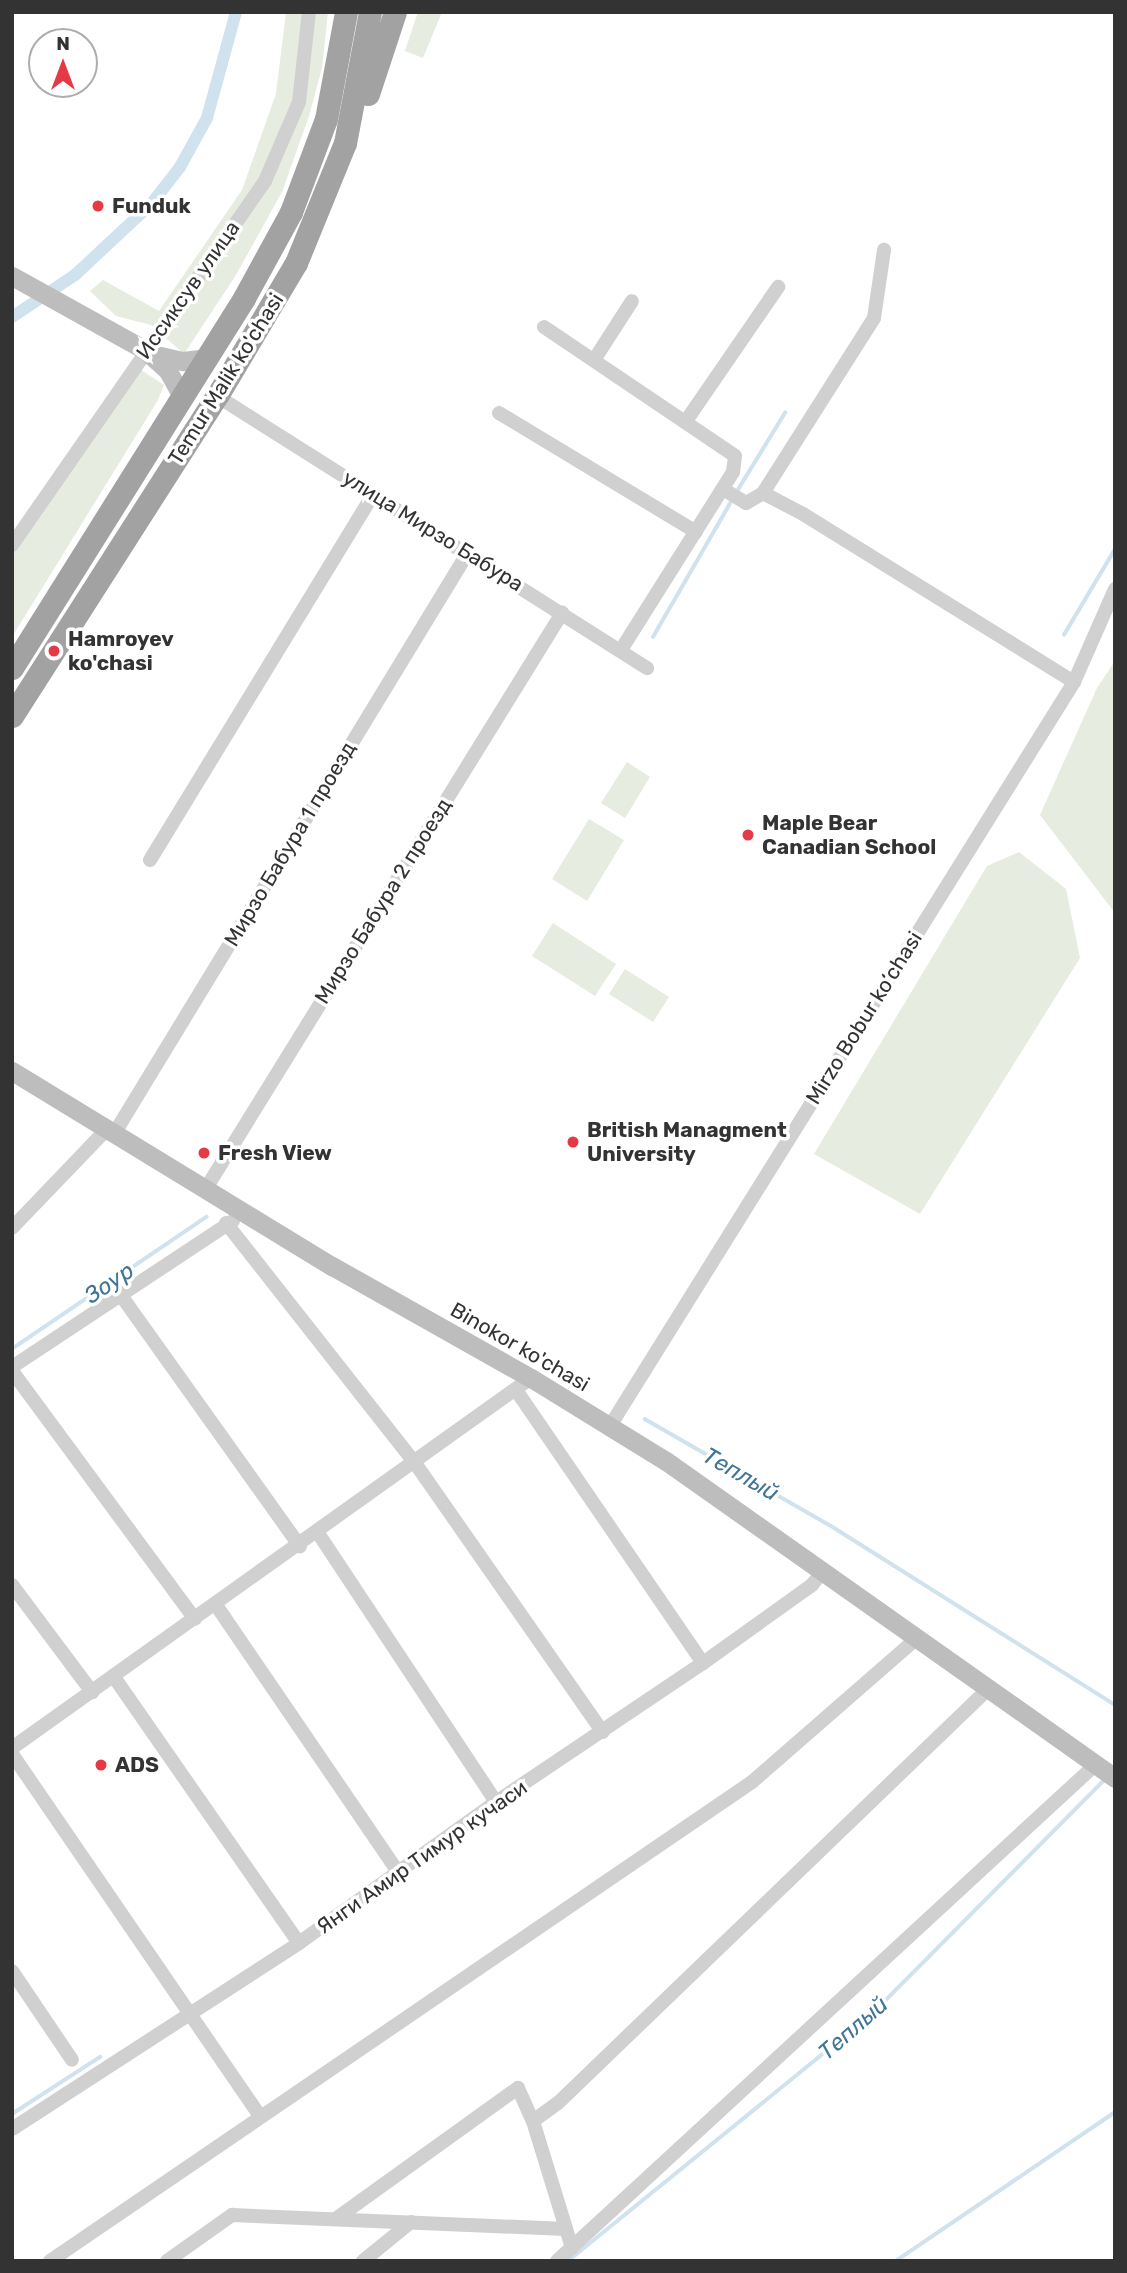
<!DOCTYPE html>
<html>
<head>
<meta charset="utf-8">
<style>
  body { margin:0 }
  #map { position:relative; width:1127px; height:2273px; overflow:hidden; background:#fff; font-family:Rubik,sans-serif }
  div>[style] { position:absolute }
  .green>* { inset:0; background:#e6ecdf }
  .stream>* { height:3.5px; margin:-1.75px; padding:0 1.75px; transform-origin:1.75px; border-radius:1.75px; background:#cfe2ee }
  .canal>* { height:12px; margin:-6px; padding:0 6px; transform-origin:6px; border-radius:6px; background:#cfe2ee }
  .minor>* { height:14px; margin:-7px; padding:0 7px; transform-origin:7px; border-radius:7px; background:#d0d0d0 }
  .secondary>* { height:19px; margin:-9.5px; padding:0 9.5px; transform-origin:9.5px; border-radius:9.5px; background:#bdbdbd }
  .trunk>* { height:23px; margin:-11.5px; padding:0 11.5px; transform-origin:11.5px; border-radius:11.5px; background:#a2a2a2 }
  .dots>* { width:19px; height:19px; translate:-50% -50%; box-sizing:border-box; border:4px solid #fff; border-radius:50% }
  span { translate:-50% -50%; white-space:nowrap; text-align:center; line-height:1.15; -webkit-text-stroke:7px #fff; paint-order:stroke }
  .poi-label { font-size:21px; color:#333; font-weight:700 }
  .left { translate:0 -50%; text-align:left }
  .street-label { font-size:21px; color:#333 }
  .water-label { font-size:23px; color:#3f7597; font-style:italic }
  .frame { position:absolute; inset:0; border:14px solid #333; pointer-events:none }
  .north { position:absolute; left:28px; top:28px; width:70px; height:70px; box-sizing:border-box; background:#fff; border:2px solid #adadad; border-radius:50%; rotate:0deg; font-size:19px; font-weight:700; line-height:28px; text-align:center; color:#333 }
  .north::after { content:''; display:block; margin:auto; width:24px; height:32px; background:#e63946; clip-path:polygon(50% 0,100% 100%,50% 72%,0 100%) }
</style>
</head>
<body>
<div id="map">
  <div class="green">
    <i style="clip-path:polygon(286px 12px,328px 12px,322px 68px,309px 116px,282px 192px,236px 275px,184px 354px,151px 325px,116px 316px,90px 291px,103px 280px,159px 311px,242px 190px,276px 94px)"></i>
    <i style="clip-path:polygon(418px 12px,442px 12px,423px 58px,405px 51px)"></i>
    <i style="clip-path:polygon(141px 370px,164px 385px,158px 400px,12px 637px,12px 545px)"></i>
    <i style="clip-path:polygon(1115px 661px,1115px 913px,1040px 815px,1097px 688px)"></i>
    <i style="clip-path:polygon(627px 762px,650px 777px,625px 818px,601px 803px)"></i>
    <i style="clip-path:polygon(589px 819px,624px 840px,587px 901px,552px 879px)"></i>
    <i style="clip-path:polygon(1019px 852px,1066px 889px,1080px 958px,920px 1214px,814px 1154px,987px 866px)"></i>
    <i style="clip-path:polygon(553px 923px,616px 964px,595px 996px,532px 956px)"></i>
    <i style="clip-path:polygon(625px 969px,669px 997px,653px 1022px,609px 994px)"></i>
  </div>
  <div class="stream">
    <i style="left:736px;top:493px;width:94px;rotate:-58.5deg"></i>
    <i style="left:1064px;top:635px;width:100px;rotate:-59.3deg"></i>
    <i style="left:653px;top:637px;width:158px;rotate:-60deg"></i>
    <i style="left:12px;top:1349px;width:235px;rotate:-34.2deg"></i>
    <i style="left:645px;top:1419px;width:220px;rotate:29.9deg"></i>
    <i style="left:836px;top:1529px;width:330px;rotate:32.2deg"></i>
    <i style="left:12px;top:2114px;width:105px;rotate:-32.9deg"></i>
    <i style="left:568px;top:2261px;width:393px;rotate:-39.1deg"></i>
    <i style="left:873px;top:2013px;width:330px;rotate:-45.2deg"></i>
    <i style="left:896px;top:2261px;width:265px;rotate:-34.2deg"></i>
  </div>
  <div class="canal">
    <i style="left:12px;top:317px;width:76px;rotate:-33.7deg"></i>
    <i style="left:75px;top:275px;width:105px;rotate:-43.1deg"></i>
    <i style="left:152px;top:203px;width:46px;rotate:-52.1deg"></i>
    <i style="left:180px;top:167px;width:56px;rotate:-61.1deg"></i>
    <i style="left:207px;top:118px;width:110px;rotate:-74.7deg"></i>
  </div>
  <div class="minor">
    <i style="left:544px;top:327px;width:230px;rotate:34deg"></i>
    <i style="left:735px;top:456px;width:16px;rotate:97deg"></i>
    <i style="left:733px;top:472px;width:210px;rotate:122.2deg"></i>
    <i style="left:594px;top:360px;width:70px;rotate:-57.2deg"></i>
    <i style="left:217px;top:396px;width:509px;rotate:32.32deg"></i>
    <i style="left:499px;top:413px;width:230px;rotate:31.1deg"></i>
    <i style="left:686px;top:421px;width:163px;rotate:-55.5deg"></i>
    <i style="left:723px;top:489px;width:27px;rotate:31deg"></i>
    <i style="left:746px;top:503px;width:20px;rotate:-30deg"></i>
    <i style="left:763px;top:493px;width:45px;rotate:27.7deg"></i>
    <i style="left:803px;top:514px;width:319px;rotate:31.8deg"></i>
    <i style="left:763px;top:493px;width:207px;rotate:-57.6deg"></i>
    <i style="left:874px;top:318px;width:69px;rotate:-81.6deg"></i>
    <i style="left:12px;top:545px;width:443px;rotate:-55.2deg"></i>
    <i style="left:265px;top:181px;width:86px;rotate:-66.7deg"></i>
    <i style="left:299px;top:102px;width:91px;rotate:-83.7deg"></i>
    <i style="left:150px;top:860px;width:429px;rotate:-58.6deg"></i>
    <i style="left:114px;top:1134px;width:679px;rotate:-58.67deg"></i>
    <i style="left:205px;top:1190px;width:679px;rotate:-58.25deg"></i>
    <i style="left:226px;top:1223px;width:305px;rotate:51.8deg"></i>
    <i style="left:415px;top:1463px;width:328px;rotate:55.1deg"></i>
    <i style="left:12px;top:1228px;width:136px;rotate:-46.2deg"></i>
    <i style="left:120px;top:1294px;width:310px;rotate:54.5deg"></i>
    <i style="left:12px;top:1367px;width:265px;rotate:-33.5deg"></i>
    <i style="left:12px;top:1371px;width:308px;rotate:53.6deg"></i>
    <i style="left:516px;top:1390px;width:331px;rotate:55.6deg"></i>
    <i style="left:610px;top:1426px;width:877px;rotate:-58.05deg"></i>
    <i style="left:1074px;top:682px;width:102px;rotate:-66.2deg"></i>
    <i style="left:318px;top:1533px;width:323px;rotate:56.5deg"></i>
    <i style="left:12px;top:1585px;width:134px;rotate:53.2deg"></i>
    <i style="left:216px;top:1605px;width:323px;rotate:55.7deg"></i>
    <i style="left:114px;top:1677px;width:324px;rotate:55.2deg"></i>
    <i style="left:12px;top:1748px;width:637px;rotate:-35.49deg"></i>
    <i style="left:12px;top:1754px;width:437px;rotate:55.6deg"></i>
    <i style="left:12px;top:1971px;width:107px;rotate:56deg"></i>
    <i style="left:12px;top:2129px;width:342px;rotate:-32.9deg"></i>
    <i style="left:299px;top:1943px;width:242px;rotate:-35.6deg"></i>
    <i style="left:496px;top:1802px;width:249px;rotate:-33.9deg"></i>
    <i style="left:703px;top:1663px;width:134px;rotate:-35.6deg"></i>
    <i style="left:812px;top:1585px;width:16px;rotate:-52deg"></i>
    <i style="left:337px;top:2218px;width:223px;rotate:-35.7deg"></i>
    <i style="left:518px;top:2088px;width:36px;rotate:66deg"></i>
    <i style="left:572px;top:2248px;width:133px;rotate:-107.1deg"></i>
    <i style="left:533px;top:2121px;width:31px;rotate:-36deg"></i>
    <i style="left:558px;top:2103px;width:595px;rotate:-43.91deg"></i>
    <i style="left:50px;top:2261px;width:850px;rotate:-34.31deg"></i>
    <i style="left:752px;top:1782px;width:218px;rotate:-41.1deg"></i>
    <i style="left:167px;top:2261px;width:80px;rotate:-35.3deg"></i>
    <i style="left:232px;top:2215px;width:334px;rotate:2.4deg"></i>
    <i style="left:363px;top:2261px;width:62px;rotate:-39.1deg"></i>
    <i style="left:557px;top:2261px;width:732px;rotate:-42.67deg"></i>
  </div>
  <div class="secondary">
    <i style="left:12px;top:276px;width:152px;rotate:29.1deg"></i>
    <i style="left:145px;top:350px;width:31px;rotate:42deg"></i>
    <i style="left:168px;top:371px;width:29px;rotate:61deg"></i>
    <i style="left:152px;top:354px;width:32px;rotate:13deg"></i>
    <i style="left:183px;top:361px;width:23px;rotate:-7deg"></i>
    <i style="left:12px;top:1071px;width:375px;rotate:31.4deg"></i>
    <i style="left:332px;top:1266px;width:228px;rotate:29.4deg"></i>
    <i style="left:531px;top:1378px;width:158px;rotate:31.6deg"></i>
    <i style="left:666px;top:1461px;width:550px;rotate:35.22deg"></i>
  </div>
  <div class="trunk">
    <i style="left:368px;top:94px;width:86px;rotate:-71.8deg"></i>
    <i style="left:12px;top:668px;width:437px;rotate:-57.9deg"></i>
    <i style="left:244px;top:298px;width:98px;rotate:-61.3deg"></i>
    <i style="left:291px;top:212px;width:99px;rotate:-69.4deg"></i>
    <i style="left:326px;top:119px;width:109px;rotate:-79.4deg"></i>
    <i style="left:12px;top:716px;width:380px;rotate:-57.4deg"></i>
    <i style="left:217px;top:396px;width:155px;rotate:-59.3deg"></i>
    <i style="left:296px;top:263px;width:130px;rotate:-67.8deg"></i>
    <i style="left:345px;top:143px;width:133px;rotate:-79.2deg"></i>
  </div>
  <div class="dots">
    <i style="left:98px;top:206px;background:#e63946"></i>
    <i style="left:54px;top:651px;background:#e63946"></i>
    <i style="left:748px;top:835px;background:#e63946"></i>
    <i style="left:573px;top:1142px;background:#e63946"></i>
    <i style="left:204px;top:1153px;background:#e63946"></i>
    <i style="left:101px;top:1765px;background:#e63946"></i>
  </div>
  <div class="poi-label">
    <span class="left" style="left:112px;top:206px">Funduk</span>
    <span class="left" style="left:68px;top:651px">Hamroyev<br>ko'chasi</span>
    <span class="left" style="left:762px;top:835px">Maple Bear<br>Canadian School</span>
    <span class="left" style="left:587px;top:1142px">British Managment<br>University</span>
    <span class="left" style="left:218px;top:1153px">Fresh View</span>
    <span class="left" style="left:115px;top:1765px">ADS</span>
  </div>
  <div class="street-label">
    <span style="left:188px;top:290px;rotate:-55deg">Иссиксув улица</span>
    <span style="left:226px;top:379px;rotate:-58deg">Temur Malik ko'chasi</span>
    <span style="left:433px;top:531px;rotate:32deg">улица Мирзо Бабура</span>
    <span style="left:290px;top:844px;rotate:-59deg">Мирзо Бабура 1 проезд</span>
    <span style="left:383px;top:901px;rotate:-58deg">Мирзо Бабура 2 проезд</span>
    <span style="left:864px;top:1018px;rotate:-58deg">Mirzo Bobur ko‘chasi</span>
    <span style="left:520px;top:1347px;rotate:30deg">Binokor ko'chasi</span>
    <span style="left:422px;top:1857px;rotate:-35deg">Янги Амир Тимур кучаси</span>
  </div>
  <div class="water-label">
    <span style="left:109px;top:1283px;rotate:-34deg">Зоур</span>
    <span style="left:741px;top:1474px;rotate:30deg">Теплый</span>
    <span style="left:853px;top:2028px;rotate:-41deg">Теплый</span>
  </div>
  <div class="frame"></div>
  <div class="north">N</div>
</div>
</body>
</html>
